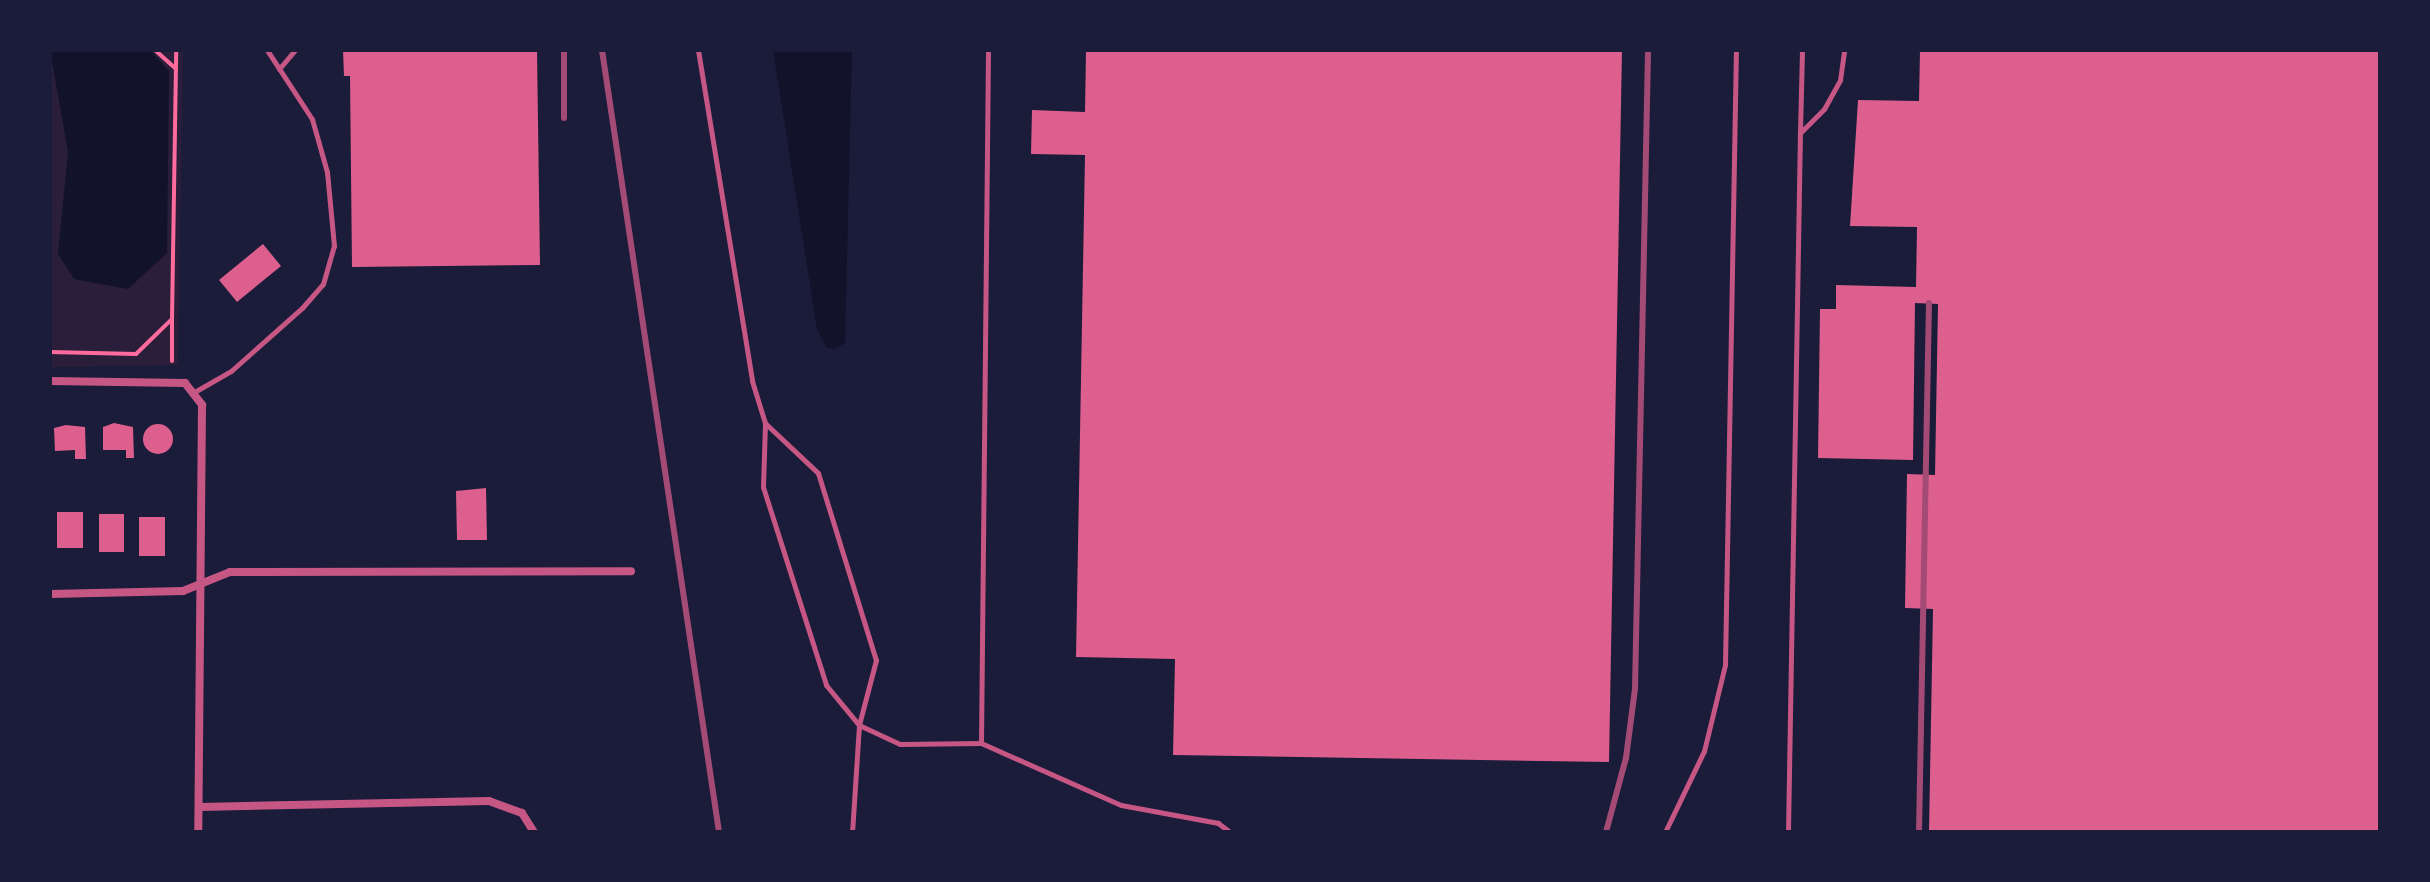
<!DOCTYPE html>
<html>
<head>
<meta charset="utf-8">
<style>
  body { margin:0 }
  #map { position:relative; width:2430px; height:882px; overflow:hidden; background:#1b1b3a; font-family:"PT Sans",sans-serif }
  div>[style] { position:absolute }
  .green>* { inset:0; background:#2a1e3b }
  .water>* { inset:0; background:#12122b }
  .building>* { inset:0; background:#dd5f8e }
  .round { border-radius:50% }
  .path>* { height:4px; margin:-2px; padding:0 2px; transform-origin:2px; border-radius:2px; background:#ff6b9d }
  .service>* { height:5px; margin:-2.5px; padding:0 2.5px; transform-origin:2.5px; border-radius:2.5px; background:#c65784 }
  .minor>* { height:8px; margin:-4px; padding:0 4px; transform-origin:4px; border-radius:4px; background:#c65784 }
  .rail>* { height:6px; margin:-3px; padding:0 3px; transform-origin:3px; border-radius:3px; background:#a44b75 }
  span { translate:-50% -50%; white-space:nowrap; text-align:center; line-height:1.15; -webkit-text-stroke:6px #1b1b3a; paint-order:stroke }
  .frame { position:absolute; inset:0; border:52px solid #1b1b3a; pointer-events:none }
</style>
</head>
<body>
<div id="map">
  <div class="green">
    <i style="clip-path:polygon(50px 50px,183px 50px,178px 365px,50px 367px)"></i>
  </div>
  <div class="water">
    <i style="clip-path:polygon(50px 50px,150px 50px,169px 71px,167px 253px,128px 289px,74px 279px,58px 254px,68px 152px)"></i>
    <i style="clip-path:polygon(773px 50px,852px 50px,845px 343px,834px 349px,826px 347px,817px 329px)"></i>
  </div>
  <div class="building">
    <i style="clip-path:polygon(343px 50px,537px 50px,540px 265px,352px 267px,350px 76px,344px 76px)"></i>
    <i style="clip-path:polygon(1086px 50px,1622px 50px,1609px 762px,1173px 755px,1175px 659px,1076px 657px,1085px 155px,1031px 154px,1032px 110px,1085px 112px)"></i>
    <i style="clip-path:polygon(1920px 50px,2380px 50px,2380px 832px,1929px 832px,1933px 609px,1905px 608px,1907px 474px,1935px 475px,1938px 304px,1915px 303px,1913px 460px,1818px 458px,1820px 309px,1836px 309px,1836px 285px,1916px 287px,1917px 227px,1850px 226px,1858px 100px,1919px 101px)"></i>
    <i style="clip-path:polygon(263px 244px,281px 266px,237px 302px,219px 280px)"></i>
    <i style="clip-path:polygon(114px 423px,133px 427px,134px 458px,126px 458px,126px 450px,103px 450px,103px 427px)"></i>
    <i class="round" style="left:143px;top:424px;width:30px;height:30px"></i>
    <i style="clip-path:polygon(66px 425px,85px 427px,86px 459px,75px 459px,75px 450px,55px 451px,54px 428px)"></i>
    <i style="clip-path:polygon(486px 488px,487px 540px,457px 540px,456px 491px)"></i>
    <i style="clip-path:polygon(57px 512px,83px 512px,83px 548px,57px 548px)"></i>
    <i style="clip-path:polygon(99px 514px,124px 514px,124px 552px,99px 552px)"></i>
    <i style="clip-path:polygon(139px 517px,165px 517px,165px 556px,139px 556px)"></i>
  </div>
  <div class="path">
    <i style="left:155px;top:50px;width:28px;rotate:42deg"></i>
    <i style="left:172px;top:319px;width:42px;rotate:90deg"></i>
    <i style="left:50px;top:352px;width:86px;rotate:1.3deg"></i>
    <i style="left:136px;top:354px;width:50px;rotate:-44.2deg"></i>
    <i style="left:172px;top:319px;width:269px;rotate:-89.1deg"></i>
  </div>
  <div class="service">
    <i style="left:698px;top:50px;width:335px;rotate:80.7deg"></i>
    <i style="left:752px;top:381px;width:44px;rotate:72.8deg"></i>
    <i style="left:765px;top:423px;width:64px;rotate:91.8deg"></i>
    <i style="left:763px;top:487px;width:208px;rotate:72.3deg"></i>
    <i style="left:826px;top:685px;width:52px;rotate:50.5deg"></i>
    <i style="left:859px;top:725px;width:45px;rotate:24.9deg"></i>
    <i style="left:900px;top:744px;width:81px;rotate:-0.7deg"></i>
    <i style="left:981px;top:743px;width:153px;rotate:23.9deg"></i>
    <i style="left:1121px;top:805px;width:99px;rotate:10.5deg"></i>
    <i style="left:1218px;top:823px;width:15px;rotate:37deg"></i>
    <i style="left:279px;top:69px;width:25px;rotate:-50deg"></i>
    <i style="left:1800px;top:132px;width:82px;rotate:-88.6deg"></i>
    <i style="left:196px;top:391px;width:40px;rotate:-29.7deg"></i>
    <i style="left:231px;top:371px;width:95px;rotate:-41.6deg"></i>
    <i style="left:302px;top:308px;width:32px;rotate:-49deg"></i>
    <i style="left:323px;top:284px;width:40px;rotate:-74deg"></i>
    <i style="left:334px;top:246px;width:74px;rotate:-95.4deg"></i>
    <i style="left:327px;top:172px;width:55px;rotate:-105.8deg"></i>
    <i style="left:312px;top:119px;width:82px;rotate:-123.1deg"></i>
    <i style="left:765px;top:423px;width:73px;rotate:43.3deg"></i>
    <i style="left:818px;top:473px;width:196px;rotate:72.8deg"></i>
    <i style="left:876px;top:660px;width:67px;rotate:104.7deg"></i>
    <i style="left:859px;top:725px;width:107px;rotate:93.7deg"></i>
    <i style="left:981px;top:743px;width:693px;rotate:-89.42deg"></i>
    <i style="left:1665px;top:832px;width:90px;rotate:-64.3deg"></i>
    <i style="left:1704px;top:751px;width:89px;rotate:-76.3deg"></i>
    <i style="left:1725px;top:665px;width:615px;rotate:-88.98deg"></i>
    <i style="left:1788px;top:832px;width:699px;rotate:-89.02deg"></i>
    <i style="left:1800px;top:133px;width:34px;rotate:-45deg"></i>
    <i style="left:1824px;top:109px;width:33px;rotate:-61deg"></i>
    <i style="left:1840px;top:80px;width:30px;rotate:-82deg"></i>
  </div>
  <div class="minor">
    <i style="left:50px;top:381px;width:135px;rotate:0.8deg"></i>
    <i style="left:185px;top:383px;width:28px;rotate:52deg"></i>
    <i style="left:202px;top:405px;width:427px;rotate:90.5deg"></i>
    <i style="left:50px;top:594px;width:133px;rotate:-1.3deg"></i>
    <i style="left:183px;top:591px;width:51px;rotate:-22deg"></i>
    <i style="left:230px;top:572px;width:401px;rotate:-0.1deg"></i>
    <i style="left:199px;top:807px;width:290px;rotate:-1.2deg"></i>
    <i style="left:489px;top:801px;width:35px;rotate:20deg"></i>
    <i style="left:522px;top:813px;width:22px;rotate:58deg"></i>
  </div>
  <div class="rail">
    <i style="left:564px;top:50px;width:68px;rotate:90deg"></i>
    <i style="left:602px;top:50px;width:791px;rotate:81.49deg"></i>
    <i style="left:1606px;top:832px;width:77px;rotate:-74.9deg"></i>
    <i style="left:1626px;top:758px;width:70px;rotate:-82.6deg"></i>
    <i style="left:1635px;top:689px;width:639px;rotate:-88.83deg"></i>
    <i style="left:1919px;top:832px;width:529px;rotate:-88.92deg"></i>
  </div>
  <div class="frame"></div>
</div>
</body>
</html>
